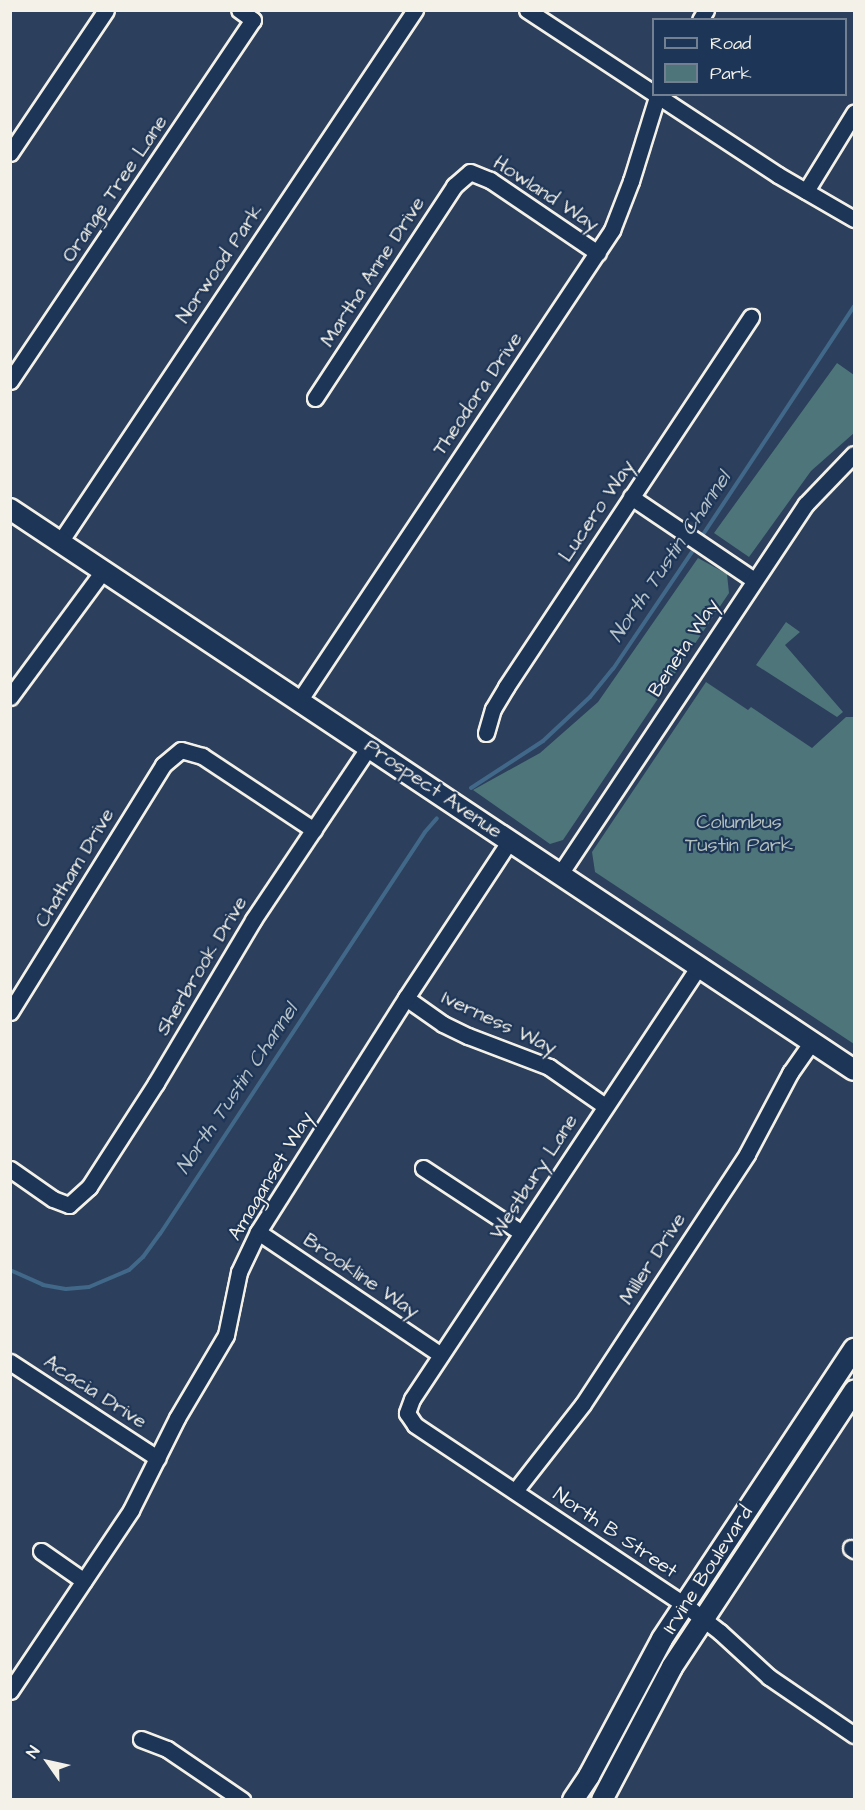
<!DOCTYPE html>
<html>
<head>
<meta charset="utf-8">
<style>
  body { margin:0 }
  #map { position:relative; width:865px; height:1810px; overflow:hidden; background:#2c3f5c; font-family:"Architects Daughter",sans-serif }
  div>[style] { position:absolute }
  .green>* { inset:0; background:#4d757a }
  .stream>* { height:4px; margin:-2px; padding:0 2px; transform-origin:2px; border-radius:2px; background:#416889 }
  .roads { filter:drop-shadow(2px 0 #f4f1e8) drop-shadow(-2px 0 #f4f1e8) drop-shadow(0 2px #f4f1e8) drop-shadow(0 -2px #f4f1e8) }
  .minor>* { height:15px; margin:-7.5px; padding:0 7.5px; transform-origin:7.5px; border-radius:7.5px; background:#1d3557 }
  .major>* { height:20px; margin:-10px; padding:0 10px; transform-origin:10px; border-radius:10px; background:#1d3557 }
  span { translate:-50% -50%; white-space:nowrap; text-align:center; line-height:1.15; -webkit-text-stroke:4.5px #1d3557; paint-order:stroke }
  .street-label { font-size:20px; color:#f4f1e8 }
  .park-label { font-size:20px; color:#b1bfbc }
  .water-label { font-size:21px; color:#b5c1c7; font-style:italic }
  .frame { position:absolute; inset:0; border:12px solid #f4f1e8; pointer-events:none }
  .legend { position:absolute; left:652px; top:18px; width:195px; height:78px; box-sizing:border-box; background:#1d3557; border:2px solid #738091; margin:0; padding:8px 10px; list-style:none; font-size:18px; color:#f4f1e8 }
  .legend li { display:flex; align-items:center; gap:12px; height:30px }
  .legend b { width:30px; border:2px solid #738091 }
  .north { position:absolute; left:18px; top:1732px; width:60px; height:60px; -webkit-text-stroke:4px #1d3557; paint-order:stroke; rotate:304deg; font-size:16px; font-weight:700; line-height:24px; text-align:center; color:#f4f1e8 }
  .north::after { content:''; display:block; margin:auto; width:21px; height:27px; background:#f4f1e8; clip-path:polygon(50% 0,100% 100%,50% 72%,0 100%) }
</style>
</head>
<body>
<div id="map">
  <div class="green">
    <i style="clip-path:polygon(837px 363px,854px 375px,854px 433px,811px 471px,749px 557px,714px 533px)"></i>
    <i style="clip-path:polygon(698px 558px,727px 574px,729px 593px,563px 840px,550px 844px,473px 790px,540px 753px,598px 702px)"></i>
    <i style="clip-path:polygon(786px 622px,800px 632px,785px 645px,843px 712px,837px 717px,756px 665px)"></i>
    <i style="clip-path:polygon(706px 682px,748px 710px,751px 707px,812px 748px,846px 717px,854px 717px,854px 1044px,595px 872px,592px 852px)"></i>
  </div>
  <div class="stream">
    <i style="left:700px;top:539px;width:279px;rotate:-56.5deg"></i>
    <i style="left:471px;top:788px;width:86px;rotate:-33.1deg"></i>
    <i style="left:543px;top:741px;width:64px;rotate:-43.1deg"></i>
    <i style="left:590px;top:697px;width:36px;rotate:-51deg"></i>
    <i style="left:613px;top:669px;width:148px;rotate:-56deg"></i>
    <i style="left:10px;top:1270px;width:36px;rotate:24deg"></i>
    <i style="left:43px;top:1285px;width:23px;rotate:10deg"></i>
    <i style="left:66px;top:1289px;width:23px;rotate:-5deg"></i>
    <i style="left:89px;top:1287px;width:43px;rotate:-23deg"></i>
    <i style="left:129px;top:1270px;width:19px;rotate:-43deg"></i>
    <i style="left:143px;top:1257px;width:29px;rotate:-54deg"></i>
    <i style="left:160px;top:1234px;width:481px;rotate:-56.6deg"></i>
    <i style="left:425px;top:832px;width:18px;rotate:-49deg"></i>
  </div>
  <div class="roads">
    <div class="minor">
      <i style="left:527px;top:10px;width:300px;rotate:33.3deg"></i>
      <i style="left:778px;top:175px;width:88px;rotate:30.1deg"></i>
      <i style="left:700px;top:20px;width:12px;rotate:-59deg"></i>
      <i style="left:10px;top:153px;width:172px;rotate:-56.1deg"></i>
      <i style="left:806px;top:191px;width:92px;rotate:-58.4deg"></i>
      <i style="left:10px;top:381px;width:435px;rotate:-56.1deg"></i>
      <i style="left:253px;top:20px;width:17px;rotate:-144deg"></i>
      <i style="left:315px;top:398px;width:254px;rotate:-56.7deg"></i>
      <i style="left:454px;top:186px;width:21px;rotate:-41deg"></i>
      <i style="left:470px;top:172px;width:22px;rotate:22deg"></i>
      <i style="left:490px;top:180px;width:130px;rotate:34.1deg"></i>
      <i style="left:631px;top:497px;width:148px;rotate:34deg"></i>
      <i style="left:60px;top:542px;width:640px;rotate:-56.29deg"></i>
      <i style="left:10px;top:697px;width:157px;rotate:-53.6deg"></i>
      <i style="left:299px;top:701px;width:566px;rotate:-56.39deg"></i>
      <i style="left:612px;top:230px;width:53px;rotate:-68.8deg"></i>
      <i style="left:631px;top:181px;width:91px;rotate:-72.8deg"></i>
      <i style="left:486px;top:733px;width:25px;rotate:-74deg"></i>
      <i style="left:493px;top:709px;width:26px;rotate:-59deg"></i>
      <i style="left:506px;top:687px;width:444px;rotate:-56.5deg"></i>
      <i style="left:560px;top:874px;width:444px;rotate:-56.4deg"></i>
      <i style="left:806px;top:504px;width:69px;rotate:-46.2deg"></i>
      <i style="left:699px;top:966px;width:519px;rotate:123.54deg"></i>
      <i style="left:412px;top:1399px;width:15px;rotate:110deg"></i>
      <i style="left:407px;top:1413px;width:14px;rotate:56deg"></i>
      <i style="left:415px;top:1425px;width:324px;rotate:33.7deg"></i>
      <i style="left:685px;top:1605px;width:44px;rotate:37.6deg"></i>
      <i style="left:720px;top:1632px;width:67px;rotate:42.6deg"></i>
      <i style="left:769px;top:1677px;width:103px;rotate:34.3deg"></i>
      <i style="left:406px;top:998px;width:45px;rotate:35.1deg"></i>
      <i style="left:443px;top:1024px;width:28px;rotate:26deg"></i>
      <i style="left:468px;top:1036px;width:87px;rotate:20.9deg"></i>
      <i style="left:549px;top:1067px;width:68px;rotate:34.9deg"></i>
      <i style="left:10px;top:1012px;width:291px;rotate:-58.2deg"></i>
      <i style="left:163px;top:765px;width:23px;rotate:-40deg"></i>
      <i style="left:181px;top:750px;width:22px;rotate:16deg"></i>
      <i style="left:202px;top:756px;width:134px;rotate:33.5deg"></i>
      <i style="left:423px;top:1168px;width:118px;rotate:33.3deg"></i>
      <i style="left:10px;top:1169px;width:52px;rotate:34.9deg"></i>
      <i style="left:53px;top:1199px;width:17px;rotate:21deg"></i>
      <i style="left:69px;top:1205px;width:27px;rotate:-42deg"></i>
      <i style="left:89px;top:1187px;width:124px;rotate:-57.2deg"></i>
      <i style="left:156px;top:1083px;width:190px;rotate:-59.2deg"></i>
      <i style="left:253px;top:920px;width:208px;rotate:-56.2deg"></i>
      <i style="left:258px;top:1232px;width:220px;rotate:33.9deg"></i>
      <i style="left:10px;top:1362px;width:176px;rotate:33.1deg"></i>
      <i style="left:515px;top:1491px;width:110px;rotate:-52deg"></i>
      <i style="left:583px;top:1404px;width:299px;rotate:-56.7deg"></i>
      <i style="left:747px;top:1154px;width:92px;rotate:-62deg"></i>
      <i style="left:790px;top:1073px;width:39px;rotate:-55deg"></i>
      <i style="left:851px;top:1548px;width:4px;rotate:34deg"></i>
      <i style="left:41px;top:1551px;width:52px;rotate:34.9deg"></i>
      <i style="left:10px;top:1691px;width:218px;rotate:-56.2deg"></i>
      <i style="left:131px;top:1510px;width:103px;rotate:-63.4deg"></i>
      <i style="left:177px;top:1418px;width:96px;rotate:-59.4deg"></i>
      <i style="left:226px;top:1335px;width:64px;rotate:-78.3deg"></i>
      <i style="left:239px;top:1272px;width:44px;rotate:-64.6deg"></i>
      <i style="left:258px;top:1232px;width:277px;rotate:-57.7deg"></i>
      <i style="left:406px;top:998px;width:189px;rotate:-56.6deg"></i>
      <i style="left:141px;top:1739px;width:28px;rotate:21deg"></i>
      <i style="left:167px;top:1749px;width:91px;rotate:34.2deg"></i>
    </div>
    <div class="major">
      <i style="left:10px;top:509px;width:1013px;rotate:33.61deg"></i>
      <i style="left:573px;top:1800px;width:29px;rotate:-56deg"></i>
      <i style="left:589px;top:1776px;width:155px;rotate:-61.9deg"></i>
      <i style="left:662px;top:1639px;width:348px;rotate:-56.5deg"></i>
      <i style="left:602px;top:1800px;width:150px;rotate:-62.2deg"></i>
      <i style="left:672px;top:1667px;width:331px;rotate:-56.6deg"></i>
    </div>
  </div>
  <div class="street-label">
    <span style="left:115px;top:189px;rotate:-56deg">Orange Tree Lane</span>
    <span style="left:546px;top:194px;rotate:33deg">Howland Way</span>
    <span style="left:220px;top:264px;rotate:-56deg">Norwood Park</span>
    <span style="left:373px;top:272px;rotate:-57deg">Martha Anne Drive</span>
    <span style="left:478px;top:394px;rotate:-56deg">Theodora Drive</span>
    <span style="left:597px;top:511px;rotate:-56deg">Lucero Way</span>
    <span style="left:684px;top:648px;rotate:-57deg">Beneta Way</span>
    <span style="left:433px;top:789px;rotate:34deg">Prospect Avenue</span>
    <span style="left:75px;top:868px;rotate:-59deg">Chatham Drive</span>
    <span style="left:202px;top:966px;rotate:-59deg">Sherbrook Drive</span>
    <span style="left:499px;top:1023px;rotate:25deg">Iverness Way</span>
    <span style="left:271px;top:1176px;rotate:-59deg">Amaganset Way</span>
    <span style="left:534px;top:1177px;rotate:-57deg">Westbury Lane</span>
    <span style="left:653px;top:1259px;rotate:-57deg">Miller Drive</span>
    <span style="left:361px;top:1276px;rotate:34deg">Brookline Way</span>
    <span style="left:95px;top:1392px;rotate:33deg">Acacia Drive</span>
    <span style="left:615px;top:1533px;rotate:34deg">North B Street</span>
    <span style="left:708px;top:1570px;rotate:-57deg">Irvine Boulevard</span>
  </div>
  <div class="park-label">
    <span style="left:739px;top:834px">Columbus<br>Tustin Park</span>
  </div>
  <div class="water-label">
    <span style="left:670px;top:557px;rotate:-56deg">North Tustin Channel</span>
    <span style="left:237px;top:1089px;rotate:-56deg">North Tustin Channel</span>
  </div>
  <div class="frame"></div>
  <ul class="legend">
  <li><b style="height:8px;background:#1d3557"></b>Road</li>
  <li><b style="height:16px;background:#4d757a"></b>Park</li>
  </ul>
  <div class="north">N</div>
</div>
</body>
</html>
